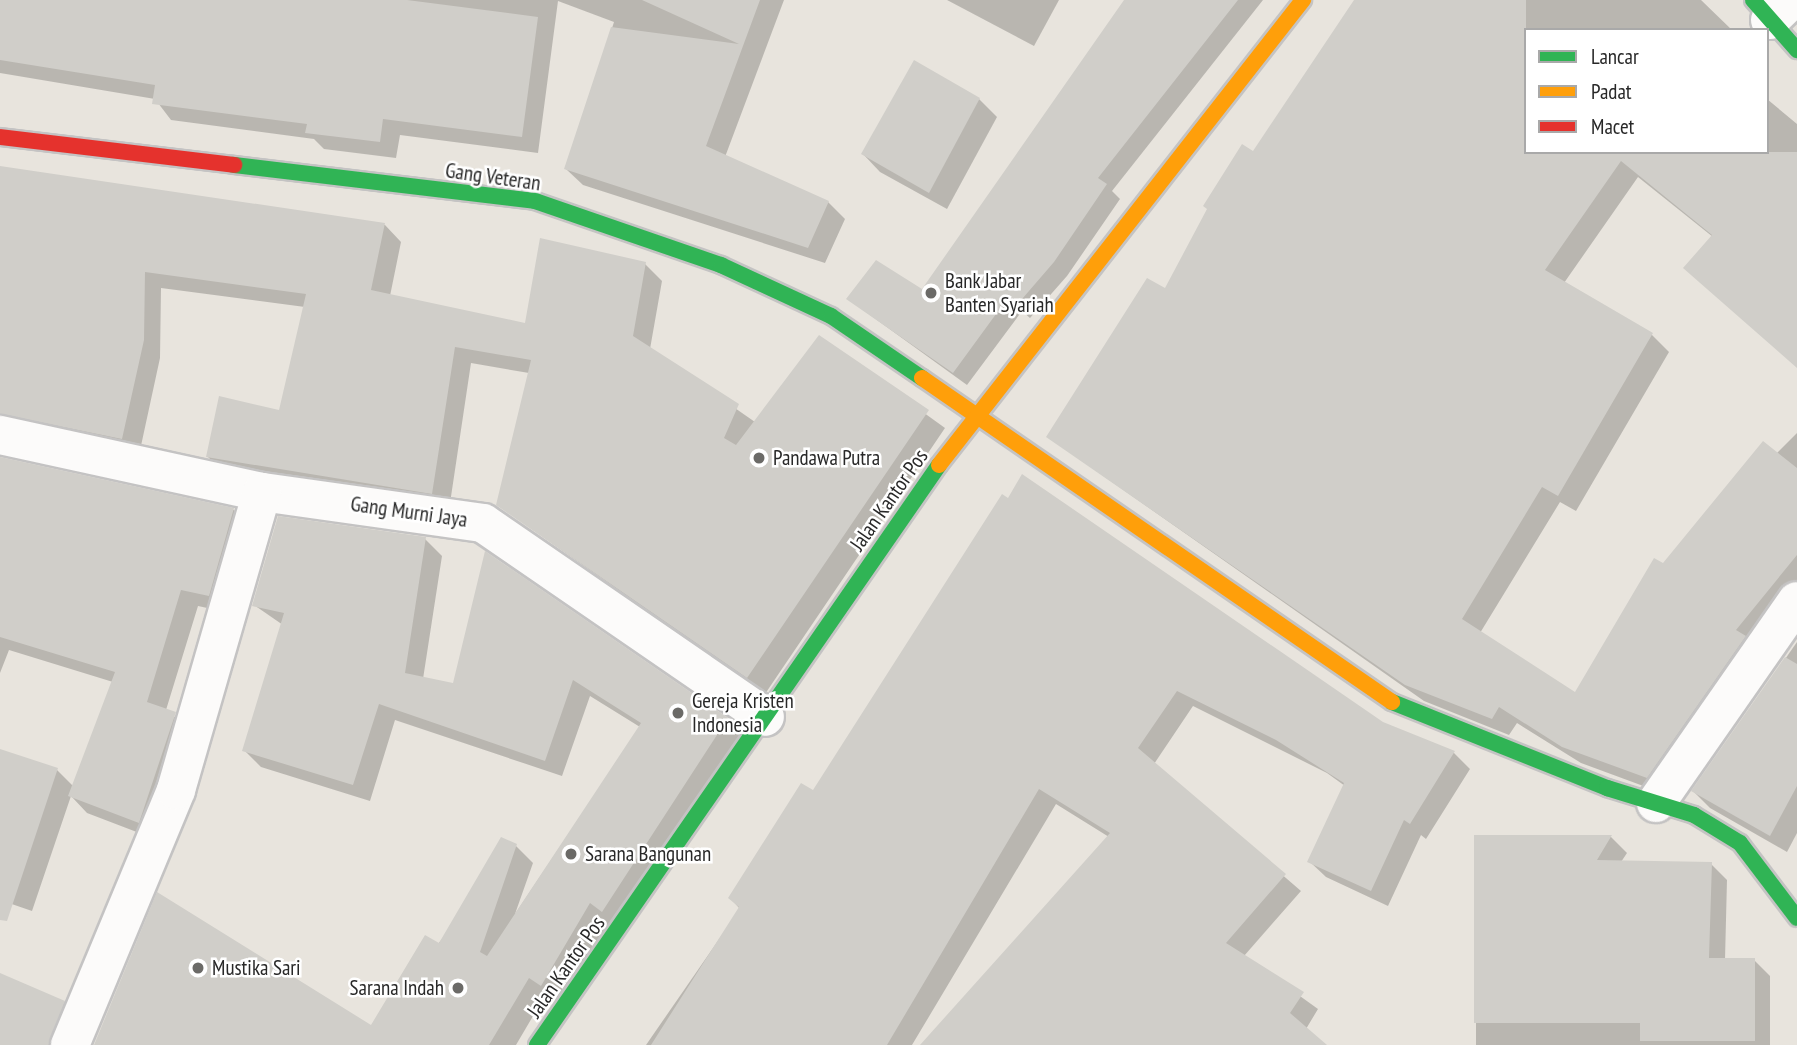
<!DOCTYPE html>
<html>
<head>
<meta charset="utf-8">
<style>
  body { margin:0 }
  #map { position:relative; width:1797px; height:1045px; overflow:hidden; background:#e8e4dd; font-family:"PT Sans Narrow",sans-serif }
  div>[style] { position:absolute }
  .shadow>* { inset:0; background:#0003 }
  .building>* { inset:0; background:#d0cec9 }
  .roads { filter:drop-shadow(2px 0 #c4c3c3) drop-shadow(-2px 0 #c4c3c3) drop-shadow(0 2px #c4c3c3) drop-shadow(0 -2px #c4c3c3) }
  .street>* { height:38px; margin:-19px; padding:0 19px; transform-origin:19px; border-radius:19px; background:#fcfbfa }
  .fast>* { height:16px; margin:-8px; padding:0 8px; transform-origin:8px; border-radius:8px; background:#30b455 }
  .slow>* { height:16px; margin:-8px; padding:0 8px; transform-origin:8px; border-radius:8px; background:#ff9f0a }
  .jam>* { height:16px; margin:-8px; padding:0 8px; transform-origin:8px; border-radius:8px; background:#e5322d }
  .dots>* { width:19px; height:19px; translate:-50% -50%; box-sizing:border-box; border:4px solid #fff; border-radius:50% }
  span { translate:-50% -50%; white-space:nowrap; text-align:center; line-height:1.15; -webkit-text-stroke:5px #fff; paint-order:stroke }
  .street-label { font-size:21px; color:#282828 }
  .poi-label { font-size:21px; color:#282828 }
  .left { translate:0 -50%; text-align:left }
  .right { translate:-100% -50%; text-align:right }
  .legend { position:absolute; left:1524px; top:28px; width:245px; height:126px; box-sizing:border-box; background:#fff; border:2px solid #a9a9a9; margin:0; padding:9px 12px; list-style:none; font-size:21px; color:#282828 }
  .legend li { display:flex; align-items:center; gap:14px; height:35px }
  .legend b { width:35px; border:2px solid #a9a9a9 }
</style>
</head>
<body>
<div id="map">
  <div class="shadow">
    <i style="clip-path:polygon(0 0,784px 0,725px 157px,828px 202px,845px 219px,825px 263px,583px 185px,566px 169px,614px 22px,558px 1px,538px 153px,400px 135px,396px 158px,324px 149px,314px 139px,171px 120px,155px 99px,0 73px)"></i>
    <i style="clip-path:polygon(947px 0,1059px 0,1034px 46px)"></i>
    <i style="clip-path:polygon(1126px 0,1263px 0,1112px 191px,1120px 199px,1067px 276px,1030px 318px,1022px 311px,967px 385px,848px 299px,923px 291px)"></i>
    <i style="clip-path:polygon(1358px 0,1701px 0,1732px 30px,1526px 30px,1526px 152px,1767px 152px,1767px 99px,1797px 124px,1797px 363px,1685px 268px,1713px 237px,1638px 177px,1564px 283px,1652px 335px,1669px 352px,1576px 511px,1560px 502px,1480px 633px,1576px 694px,1664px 566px,1797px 433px,1797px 604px,1665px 794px,1581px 763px,1517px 723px,1509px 735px,1424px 701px,1048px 437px,1165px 291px)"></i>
    <i style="clip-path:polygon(979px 99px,997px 117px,947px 209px,880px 172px,863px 154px)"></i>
    <i style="clip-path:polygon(0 170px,385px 225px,401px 242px,390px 296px,527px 325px,645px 264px,662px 281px,650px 349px,755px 422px,819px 337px,945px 428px,765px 694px,498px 505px,529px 373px,471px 363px,449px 510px,225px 474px,208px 457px,280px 412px,305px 307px,161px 288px,160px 358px,139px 455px,0 440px)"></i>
    <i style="clip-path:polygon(0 459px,234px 510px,250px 527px,226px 612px,198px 606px,166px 710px,192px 731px,155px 839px,87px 813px,71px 796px,32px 911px,0 900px,0 751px,57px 770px,73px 786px,113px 682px,9px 650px,0 673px)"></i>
    <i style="clip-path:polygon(1003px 497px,1382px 724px,1454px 753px,1470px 769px,1426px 839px,1421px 835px,1388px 906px,1326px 877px,1309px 861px,1345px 786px,1327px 773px,1193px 706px,1154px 764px,1301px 891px,1244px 956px,1318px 1009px,1306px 1029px,1324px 1045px,922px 1045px,1109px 837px,1056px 804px,912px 1045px,646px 1045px,740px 909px,730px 898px,813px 792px)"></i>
    <i style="clip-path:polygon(425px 539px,442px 556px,423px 679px,455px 685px,486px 554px,743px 736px,558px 1001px,546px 994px,516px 1045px,96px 1045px,372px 1027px,516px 846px,533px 863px,515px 914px,640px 727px,590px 696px,562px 776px,395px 720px,370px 801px,261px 767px,244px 750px,283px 625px,254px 605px)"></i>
    <i style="clip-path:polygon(1797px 642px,1797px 833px,1787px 852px,1710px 808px,1693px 791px)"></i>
    <i style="clip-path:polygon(1476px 837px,1611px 837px,1627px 853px,1621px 862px,1711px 864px,1727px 880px,1725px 960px,1754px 960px,1770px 976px,1770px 1045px,1476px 1045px)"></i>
    <i style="clip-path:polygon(0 977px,64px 1002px,81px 1019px,72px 1045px,0 1045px)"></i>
  </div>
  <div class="building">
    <i style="clip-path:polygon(0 0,407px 0,538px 17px,522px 137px,383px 119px,380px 142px,305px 133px,307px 124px,152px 104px,155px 85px,0 60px)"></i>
    <i style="clip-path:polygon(642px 0,760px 0,706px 146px,829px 201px,808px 248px,564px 169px,611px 27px,739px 44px)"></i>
    <i style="clip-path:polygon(1124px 0,1238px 0,1098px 178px,1107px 184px,1054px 262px,1016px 306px,1007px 299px,953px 373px,846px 299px,876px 260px,922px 289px)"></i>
    <i style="clip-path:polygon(1354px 0,1526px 0,1526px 152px,1797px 152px,1797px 368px,1683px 268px,1712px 235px,1621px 161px,1545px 270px,1653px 333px,1558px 496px,1542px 487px,1462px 619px,1575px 692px,1654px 558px,1663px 563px,1763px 441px,1797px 468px,1797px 555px,1736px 630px,1746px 636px,1647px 778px,1562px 747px,1499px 707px,1492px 719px,1405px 685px,1046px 437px,1147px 278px,1165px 288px,1207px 209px,1203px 206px,1242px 144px,1253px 151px)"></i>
    <i style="clip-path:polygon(914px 60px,980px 98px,929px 193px,861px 154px)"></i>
    <i style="clip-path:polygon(0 166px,385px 223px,371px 290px,525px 323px,540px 238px,646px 262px,633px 336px,739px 404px,724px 438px,736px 445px,819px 335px,929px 410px,747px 678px,496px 505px,531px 360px,455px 347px,432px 494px,206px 457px,219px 396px,279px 410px,306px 294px,145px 272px,144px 340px,122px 439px,0 414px)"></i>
    <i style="clip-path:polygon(0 457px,234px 508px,209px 596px,181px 590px,147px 702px,176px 712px,139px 823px,68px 796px,115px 672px,0 637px)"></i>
    <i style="clip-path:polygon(1022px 474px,1383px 722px,1455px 751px,1410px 824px,1404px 820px,1371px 891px,1307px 862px,1344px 783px,1276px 740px,1177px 691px,1138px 748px,1286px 874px,1226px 943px,1304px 992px,1290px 1013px,1327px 1045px,920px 1045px,1110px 833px,1039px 789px,887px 1045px,651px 1045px,739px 907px,728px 898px,801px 783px,813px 790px,1002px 494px,1008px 498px)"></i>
    <i style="clip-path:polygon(278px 516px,426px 537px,405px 673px,453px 683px,485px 551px,728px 718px,602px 912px,590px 903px,541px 986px,529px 978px,489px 1045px,94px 1045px,157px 892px,371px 1025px,425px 935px,439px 943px,501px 837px,517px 844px,480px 952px,487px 956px,641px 723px,573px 680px,545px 761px,379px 704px,353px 785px,242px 751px,284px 613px,252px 606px)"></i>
    <i style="clip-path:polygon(1785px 657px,1797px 664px,1797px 786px,1770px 836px,1691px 791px)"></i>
    <i style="clip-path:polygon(0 749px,58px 768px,7px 921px,0 920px)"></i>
    <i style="clip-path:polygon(1474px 835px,1612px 835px,1597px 860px,1712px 862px,1709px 958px,1755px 958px,1755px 1041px,1640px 1041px,1640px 1023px,1474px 1023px)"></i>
    <i style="clip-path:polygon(0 973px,65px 1001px,49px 1045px,0 1045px)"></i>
  </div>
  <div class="roads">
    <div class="street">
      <i style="left:1770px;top:20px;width:29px;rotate:-44deg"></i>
      <i style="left:0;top:435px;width:268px;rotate:12.3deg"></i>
      <i style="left:262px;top:492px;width:223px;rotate:8deg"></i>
      <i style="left:483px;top:523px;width:342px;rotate:34.5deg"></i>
      <i style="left:1656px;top:803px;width:246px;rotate:-55.1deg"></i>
      <i style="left:70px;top:1045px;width:276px;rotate:-67.4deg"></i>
      <i style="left:176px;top:790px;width:310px;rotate:-73.9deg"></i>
    </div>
    <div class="fast">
      <i style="left:1753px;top:0;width:67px;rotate:48.7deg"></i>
      <i style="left:234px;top:165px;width:303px;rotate:6.8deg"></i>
      <i style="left:535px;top:201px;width:197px;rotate:19deg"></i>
      <i style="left:721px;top:265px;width:121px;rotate:24.9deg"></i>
      <i style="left:831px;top:316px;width:110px;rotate:34.3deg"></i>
      <i style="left:1392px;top:702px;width:232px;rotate:21.8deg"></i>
      <i style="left:1607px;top:788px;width:91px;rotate:17.2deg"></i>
      <i style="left:1694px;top:815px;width:54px;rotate:31.3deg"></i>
      <i style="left:1740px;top:843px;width:94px;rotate:52.8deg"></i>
      <i style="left:537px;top:1045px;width:706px;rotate:-55.27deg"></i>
    </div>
    <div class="slow">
      <i style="left:922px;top:378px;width:571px;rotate:34.58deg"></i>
      <i style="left:939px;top:465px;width:591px;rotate:-51.95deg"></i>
    </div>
    <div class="jam">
      <i style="left:0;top:137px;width:236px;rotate:6.8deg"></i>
    </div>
  </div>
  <div class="dots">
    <i style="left:931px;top:293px;background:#6b6a67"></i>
    <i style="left:759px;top:458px;background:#6b6a67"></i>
    <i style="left:678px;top:713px;background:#6b6a67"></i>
    <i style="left:571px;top:854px;background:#6b6a67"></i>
    <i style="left:198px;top:968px;background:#6b6a67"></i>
    <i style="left:458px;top:988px;background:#6b6a67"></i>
  </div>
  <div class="street-label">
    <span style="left:493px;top:177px;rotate:8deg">Gang Veteran</span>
    <span style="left:889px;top:500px;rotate:-55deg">Jalan Kantor Pos</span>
    <span style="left:409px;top:512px;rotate:8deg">Gang Murni Jaya</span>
    <span style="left:566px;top:967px;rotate:-55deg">Jalan Kantor Pos</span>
  </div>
  <div class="poi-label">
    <span class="left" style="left:945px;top:293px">Bank Jabar<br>Banten Syariah</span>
    <span class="left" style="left:773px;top:458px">Pandawa Putra</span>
    <span class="left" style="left:692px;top:713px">Gereja Kristen<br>Indonesia</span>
    <span class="left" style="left:585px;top:854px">Sarana Bangunan</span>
    <span class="left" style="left:212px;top:968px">Mustika Sari</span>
    <span class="right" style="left:444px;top:988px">Sarana Indah</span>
  </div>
  <ul class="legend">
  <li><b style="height:9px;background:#30b455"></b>Lancar</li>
  <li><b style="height:9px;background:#ff9f0a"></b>Padat</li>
  <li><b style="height:9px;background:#e5322d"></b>Macet</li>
  </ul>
</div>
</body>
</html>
